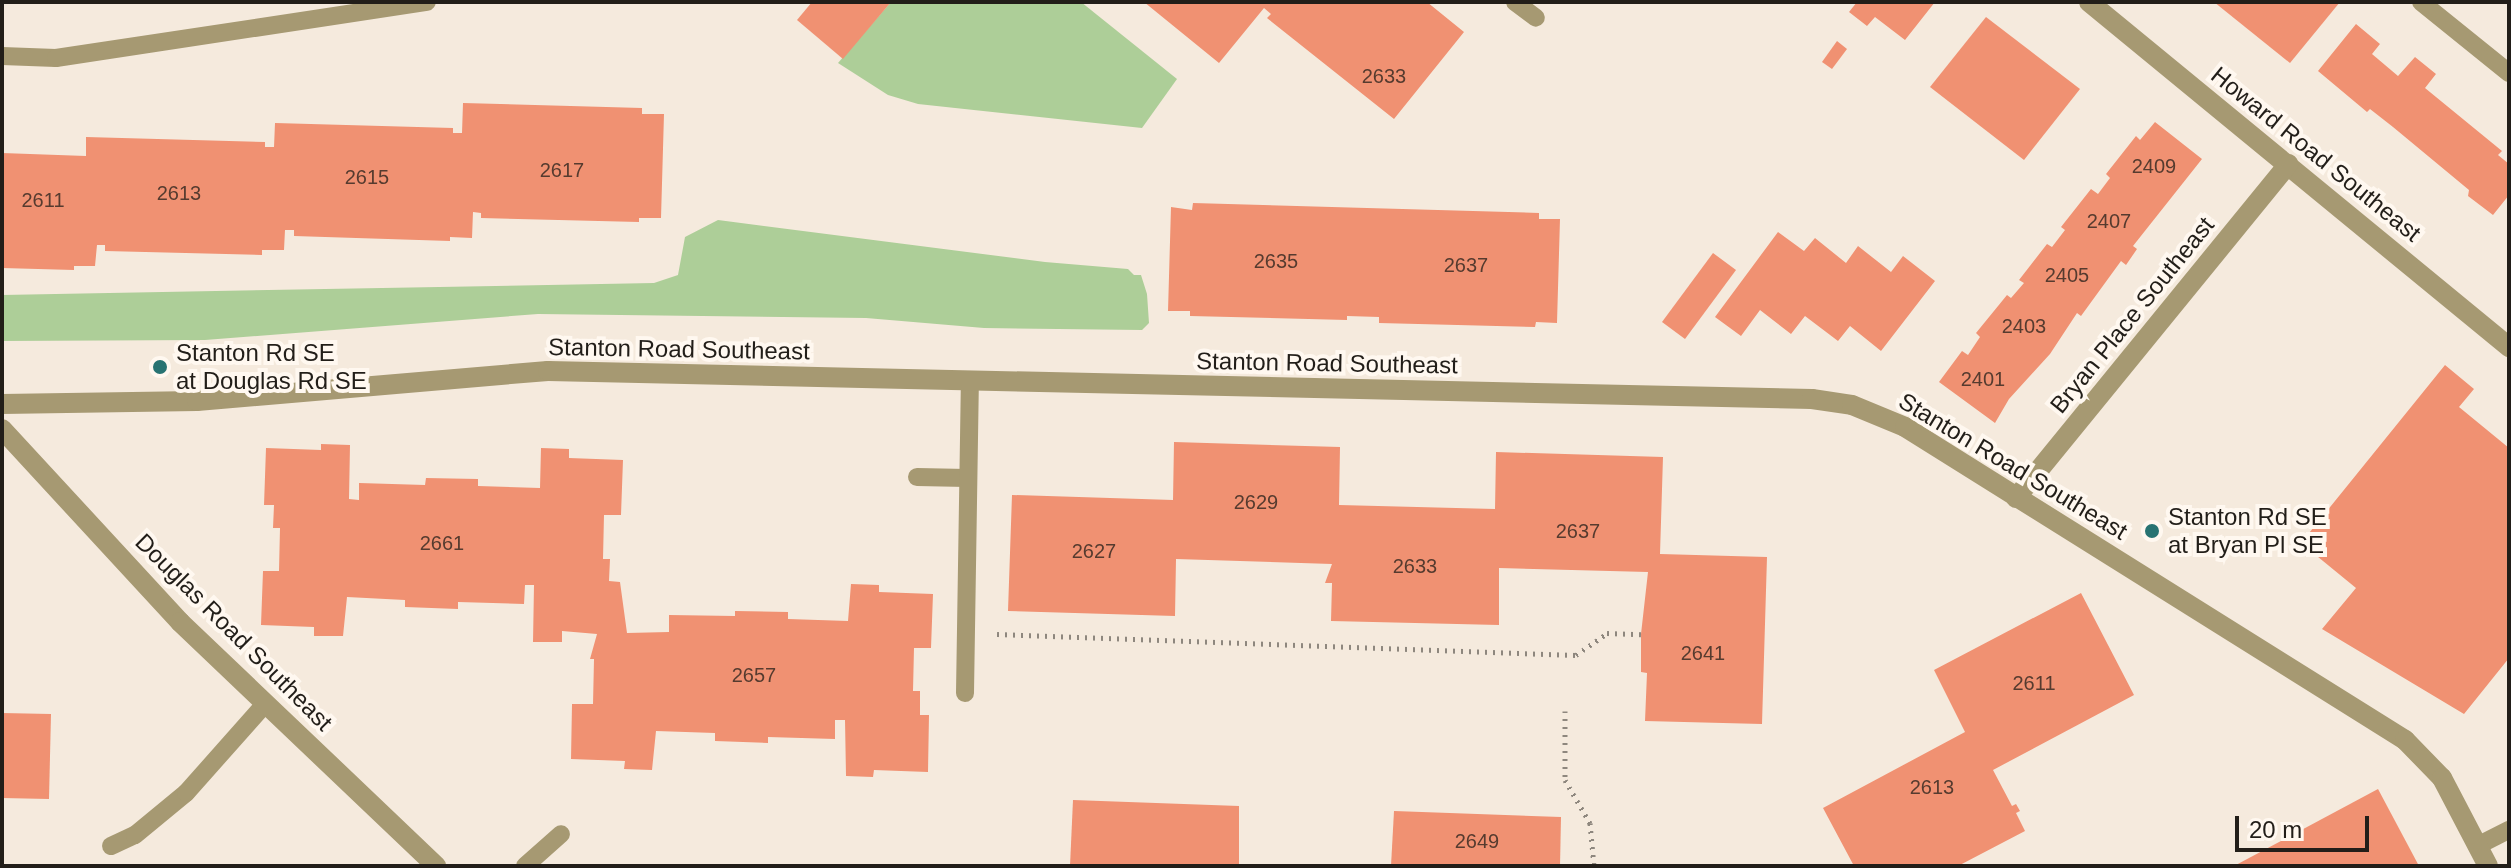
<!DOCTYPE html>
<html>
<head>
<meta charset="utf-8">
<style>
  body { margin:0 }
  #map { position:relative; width:2511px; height:868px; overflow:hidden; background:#f5eadd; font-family:Arial,sans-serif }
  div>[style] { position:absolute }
  .green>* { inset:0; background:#adce98 }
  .building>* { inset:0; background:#f09172 }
  .path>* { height:5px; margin-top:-2.5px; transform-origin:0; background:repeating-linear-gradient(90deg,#8e877e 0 2px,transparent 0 8px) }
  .service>* { height:18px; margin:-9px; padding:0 9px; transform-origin:9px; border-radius:9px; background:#a69972 }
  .minor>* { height:20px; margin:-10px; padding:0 10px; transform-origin:10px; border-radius:10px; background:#a69972 }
  .tertiary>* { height:20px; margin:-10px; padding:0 10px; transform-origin:10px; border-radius:10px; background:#a69972 }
  .dots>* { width:22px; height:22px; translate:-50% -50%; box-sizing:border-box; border:4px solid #fff8f0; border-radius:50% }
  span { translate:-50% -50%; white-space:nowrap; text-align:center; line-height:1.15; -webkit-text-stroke:8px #fff8f0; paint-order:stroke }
  .number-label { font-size:20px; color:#563b2f }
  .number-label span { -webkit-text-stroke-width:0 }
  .street-label { font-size:24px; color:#221e19 }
  .poi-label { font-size:24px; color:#221e19 }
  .left { translate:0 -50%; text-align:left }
  .frame { position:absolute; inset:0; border:4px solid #221e19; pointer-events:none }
  .scale { position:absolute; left:2235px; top:816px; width:134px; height:36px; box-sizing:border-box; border:4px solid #221e19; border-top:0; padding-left:10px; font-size:24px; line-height:28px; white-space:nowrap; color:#221e19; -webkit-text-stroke:6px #fff8f0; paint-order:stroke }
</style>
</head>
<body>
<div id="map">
  <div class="green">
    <i style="clip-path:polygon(891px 2px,1081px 2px,1177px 79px,1142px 128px,918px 104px,888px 95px,838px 63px)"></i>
    <i style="clip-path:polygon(718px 220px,1045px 262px,1128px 269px,1134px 275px,1141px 275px,1147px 294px,1149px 323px,1142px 330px,984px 328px,866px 318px,538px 314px,205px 340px,2px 341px,2px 295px,654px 283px,678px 275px,685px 237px)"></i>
  </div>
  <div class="building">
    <i style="clip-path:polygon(812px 2px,891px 2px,843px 59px,797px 20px)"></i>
    <i style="clip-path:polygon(1144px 2px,1427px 2px,1464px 32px,1394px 119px,1267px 18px,1271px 14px,1264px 8px,1219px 63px)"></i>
    <i style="clip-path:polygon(1857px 2px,1935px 2px,1905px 40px,1875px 17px,1867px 26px,1849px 12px)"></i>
    <i style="clip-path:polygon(2214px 2px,2340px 2px,2290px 63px)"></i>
    <i style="clip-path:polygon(1986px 17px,2080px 89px,2024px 160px,1930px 87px)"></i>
    <i style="clip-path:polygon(2356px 24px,2380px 44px,2372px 54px,2398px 76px,2415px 57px,2436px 74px,2425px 88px,2502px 151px,2498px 155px,2509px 164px,2509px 195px,2493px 215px,2468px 196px,2469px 190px,2393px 127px,2370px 109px,2367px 112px,2318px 71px)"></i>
    <i style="clip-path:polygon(1837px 41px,1847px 49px,1832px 69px,1822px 62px)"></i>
    <i style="clip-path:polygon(463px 103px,642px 108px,642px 114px,664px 114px,661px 218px,639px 218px,639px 222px,481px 218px,481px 213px,473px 212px,472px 238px,450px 237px,450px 241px,294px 236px,294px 230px,285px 230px,284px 250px,262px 250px,262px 255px,105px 251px,105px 245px,97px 245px,95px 266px,74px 266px,74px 270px,2px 268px,2px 153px,86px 156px,86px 137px,265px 142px,265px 147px,274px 147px,275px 123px,453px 128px,453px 133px,462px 133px)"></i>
    <i style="clip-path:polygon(2155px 122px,2202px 159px,2133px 246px,2137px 249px,2126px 265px,2121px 261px,2081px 316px,2077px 313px,2050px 354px,2009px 399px,1995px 423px,1939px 382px,1962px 351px,1968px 355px,1980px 337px,1976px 333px,2007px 295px,2011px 298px,2024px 283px,2019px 280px,2047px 244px,2052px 247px,2065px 230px,2061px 227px,2091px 189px,2098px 194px,2110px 178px,2106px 174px,2136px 136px,2140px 140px)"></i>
    <i style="clip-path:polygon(1193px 203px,1539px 213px,1539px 219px,1560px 219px,1557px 323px,1536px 322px,1535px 327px,1379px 323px,1379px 317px,1347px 316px,1347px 320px,1190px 316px,1190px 311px,1168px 311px,1171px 207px,1192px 210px)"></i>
    <i style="clip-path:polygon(1778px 232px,1804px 251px,1815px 238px,1846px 263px,1858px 246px,1891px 272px,1903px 256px,1935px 281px,1881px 351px,1850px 326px,1838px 341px,1805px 316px,1791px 334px,1760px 310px,1741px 336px,1715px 317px)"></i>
    <i style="clip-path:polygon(1713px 253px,1736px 270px,1685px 339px,1662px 322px)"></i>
    <i style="clip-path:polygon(2445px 365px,2474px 389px,2459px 407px,2509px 448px,2509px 658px,2464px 714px,2322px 629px,2356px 588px,2301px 543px)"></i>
    <i style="clip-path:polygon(1174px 442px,1340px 447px,1339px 505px,1495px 509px,1496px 452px,1663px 457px,1660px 554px,1767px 557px,1762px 724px,1645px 721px,1647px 673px,1641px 672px,1641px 634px,1648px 572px,1499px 568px,1499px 625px,1331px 621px,1332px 583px,1325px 583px,1332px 564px,1176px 559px,1175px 616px,1008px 611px,1012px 495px,1173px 500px)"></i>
    <i style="clip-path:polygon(321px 444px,350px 445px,349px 499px,359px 500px,359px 483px,425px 485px,426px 478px,478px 479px,478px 486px,540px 488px,541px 448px,569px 449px,569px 458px,623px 460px,621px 515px,604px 515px,603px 559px,610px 559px,609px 581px,620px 582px,627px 633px,669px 632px,669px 615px,735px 616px,735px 611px,788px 612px,788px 619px,848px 621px,851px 584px,879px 585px,879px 592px,933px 594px,931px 648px,914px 648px,913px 691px,920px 691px,920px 715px,929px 715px,928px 772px,874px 770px,873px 777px,846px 776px,845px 720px,835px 720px,835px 739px,768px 737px,768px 743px,715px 741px,715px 733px,656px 731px,652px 770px,624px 769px,625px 761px,571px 759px,572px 704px,593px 704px,594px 659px,590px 659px,597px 634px,562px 631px,562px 642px,533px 642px,534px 585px,525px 585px,524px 604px,458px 602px,458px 609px,405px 607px,405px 600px,347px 597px,343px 636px,314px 636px,314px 627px,261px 625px,263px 571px,279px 571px,280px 528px,273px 528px,274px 505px,264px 505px,266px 448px,321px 450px)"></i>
    <i style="clip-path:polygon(2081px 593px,2134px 695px,1993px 770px,2012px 806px,2016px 804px,2020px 811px,2016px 813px,2025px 831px,1958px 866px,1854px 866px,1823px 808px,1965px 732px,1934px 670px)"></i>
    <i style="clip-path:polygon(2px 713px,51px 714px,49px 799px,2px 798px)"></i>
    <i style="clip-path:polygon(2378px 789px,2419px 866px,2234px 866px)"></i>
    <i style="clip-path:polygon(1073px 800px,1239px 806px,1239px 866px,1070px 866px)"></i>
    <i style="clip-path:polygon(1394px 811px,1561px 817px,1560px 866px,1391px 866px)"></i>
  </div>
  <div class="path">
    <i style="left:997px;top:634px;width:579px;rotate:2.08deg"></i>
    <i style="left:1576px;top:655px;width:38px;rotate:-35deg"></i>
    <i style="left:1607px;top:633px;width:34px;rotate:2deg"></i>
    <i style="left:1565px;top:711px;width:69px;rotate:90deg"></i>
    <i style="left:1565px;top:780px;width:50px;rotate:59.8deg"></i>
    <i style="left:1590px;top:823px;width:43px;rotate:84.7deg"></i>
  </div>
  <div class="service">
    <i style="left:1515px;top:2px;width:26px;rotate:37deg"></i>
    <i style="left:2421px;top:2px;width:113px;rotate:38.9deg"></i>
    <i style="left:2px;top:56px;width:54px;rotate:2.1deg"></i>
    <i style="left:56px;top:58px;width:375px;rotate:-8.6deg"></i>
    <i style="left:917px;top:477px;width:50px;rotate:1.1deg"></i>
    <i style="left:965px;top:693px;width:311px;rotate:-89.1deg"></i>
    <i style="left:111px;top:846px;width:26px;rotate:-25deg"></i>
    <i style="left:135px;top:835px;width:66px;rotate:-39.5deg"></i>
    <i style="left:186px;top:793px;width:120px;rotate:-48.4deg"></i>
    <i style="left:2477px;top:846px;width:36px;rotate:-27deg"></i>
    <i style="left:525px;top:866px;width:48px;rotate:-41.6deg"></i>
  </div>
  <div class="minor">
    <i style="left:2089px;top:2px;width:544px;rotate:39.4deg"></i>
    <i style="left:2px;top:429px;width:263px;rotate:47.3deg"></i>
    <i style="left:180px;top:622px;width:354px;rotate:43.6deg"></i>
    <i style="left:2016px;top:498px;width:431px;rotate:-50.8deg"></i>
  </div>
  <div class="tertiary">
    <i style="left:2px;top:404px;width:195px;rotate:-0.9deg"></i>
    <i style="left:197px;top:401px;width:352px;rotate:-4.9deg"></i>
    <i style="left:548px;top:371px;width:1264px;rotate:1.27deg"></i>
    <i style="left:1812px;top:399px;width:40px;rotate:8.5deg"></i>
    <i style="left:1852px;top:405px;width:57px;rotate:22.5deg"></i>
    <i style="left:1905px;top:427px;width:590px;rotate:32.05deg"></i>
    <i style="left:2405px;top:740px;width:53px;rotate:45.8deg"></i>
    <i style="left:2442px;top:778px;width:99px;rotate:62.4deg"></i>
  </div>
  <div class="dots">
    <i style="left:160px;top:367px;background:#287372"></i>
    <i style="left:2152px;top:531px;background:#287372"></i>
  </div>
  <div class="number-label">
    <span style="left:1384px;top:76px">2633</span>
    <span style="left:2154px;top:166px">2409</span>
    <span style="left:562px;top:170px">2617</span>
    <span style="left:367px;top:177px">2615</span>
    <span style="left:179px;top:193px">2613</span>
    <span style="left:43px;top:200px">2611</span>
    <span style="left:2109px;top:221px">2407</span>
    <span style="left:1276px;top:261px">2635</span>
    <span style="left:1466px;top:265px">2637</span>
    <span style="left:2067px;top:275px">2405</span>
    <span style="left:2024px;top:326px">2403</span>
    <span style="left:1983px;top:379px">2401</span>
    <span style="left:1256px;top:502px">2629</span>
    <span style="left:1578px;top:531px">2637</span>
    <span style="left:442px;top:543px">2661</span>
    <span style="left:1094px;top:551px">2627</span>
    <span style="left:1415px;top:566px">2633</span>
    <span style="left:1703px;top:653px">2641</span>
    <span style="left:754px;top:675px">2657</span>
    <span style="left:2034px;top:683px">2611</span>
    <span style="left:1932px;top:787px">2613</span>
    <span style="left:1477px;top:841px">2649</span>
  </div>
  <div class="street-label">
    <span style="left:2316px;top:154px;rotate:39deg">Howard Road Southeast</span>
    <span style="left:2132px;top:315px;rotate:-51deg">Bryan Place Southeast</span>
    <span style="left:679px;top:349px;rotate:1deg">Stanton Road Southeast</span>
    <span style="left:1327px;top:363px;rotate:1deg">Stanton Road Southeast</span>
    <span style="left:2013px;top:466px;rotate:31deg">Stanton Road Southeast</span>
    <span style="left:234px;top:632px;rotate:45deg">Douglas Road Southeast</span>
  </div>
  <div class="poi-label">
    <span class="left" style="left:176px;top:367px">Stanton Rd SE<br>at Douglas Rd SE</span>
    <span class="left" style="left:2168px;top:531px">Stanton Rd SE<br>at Bryan Pl SE</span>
  </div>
  <div class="frame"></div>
  <div class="scale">20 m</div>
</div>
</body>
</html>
